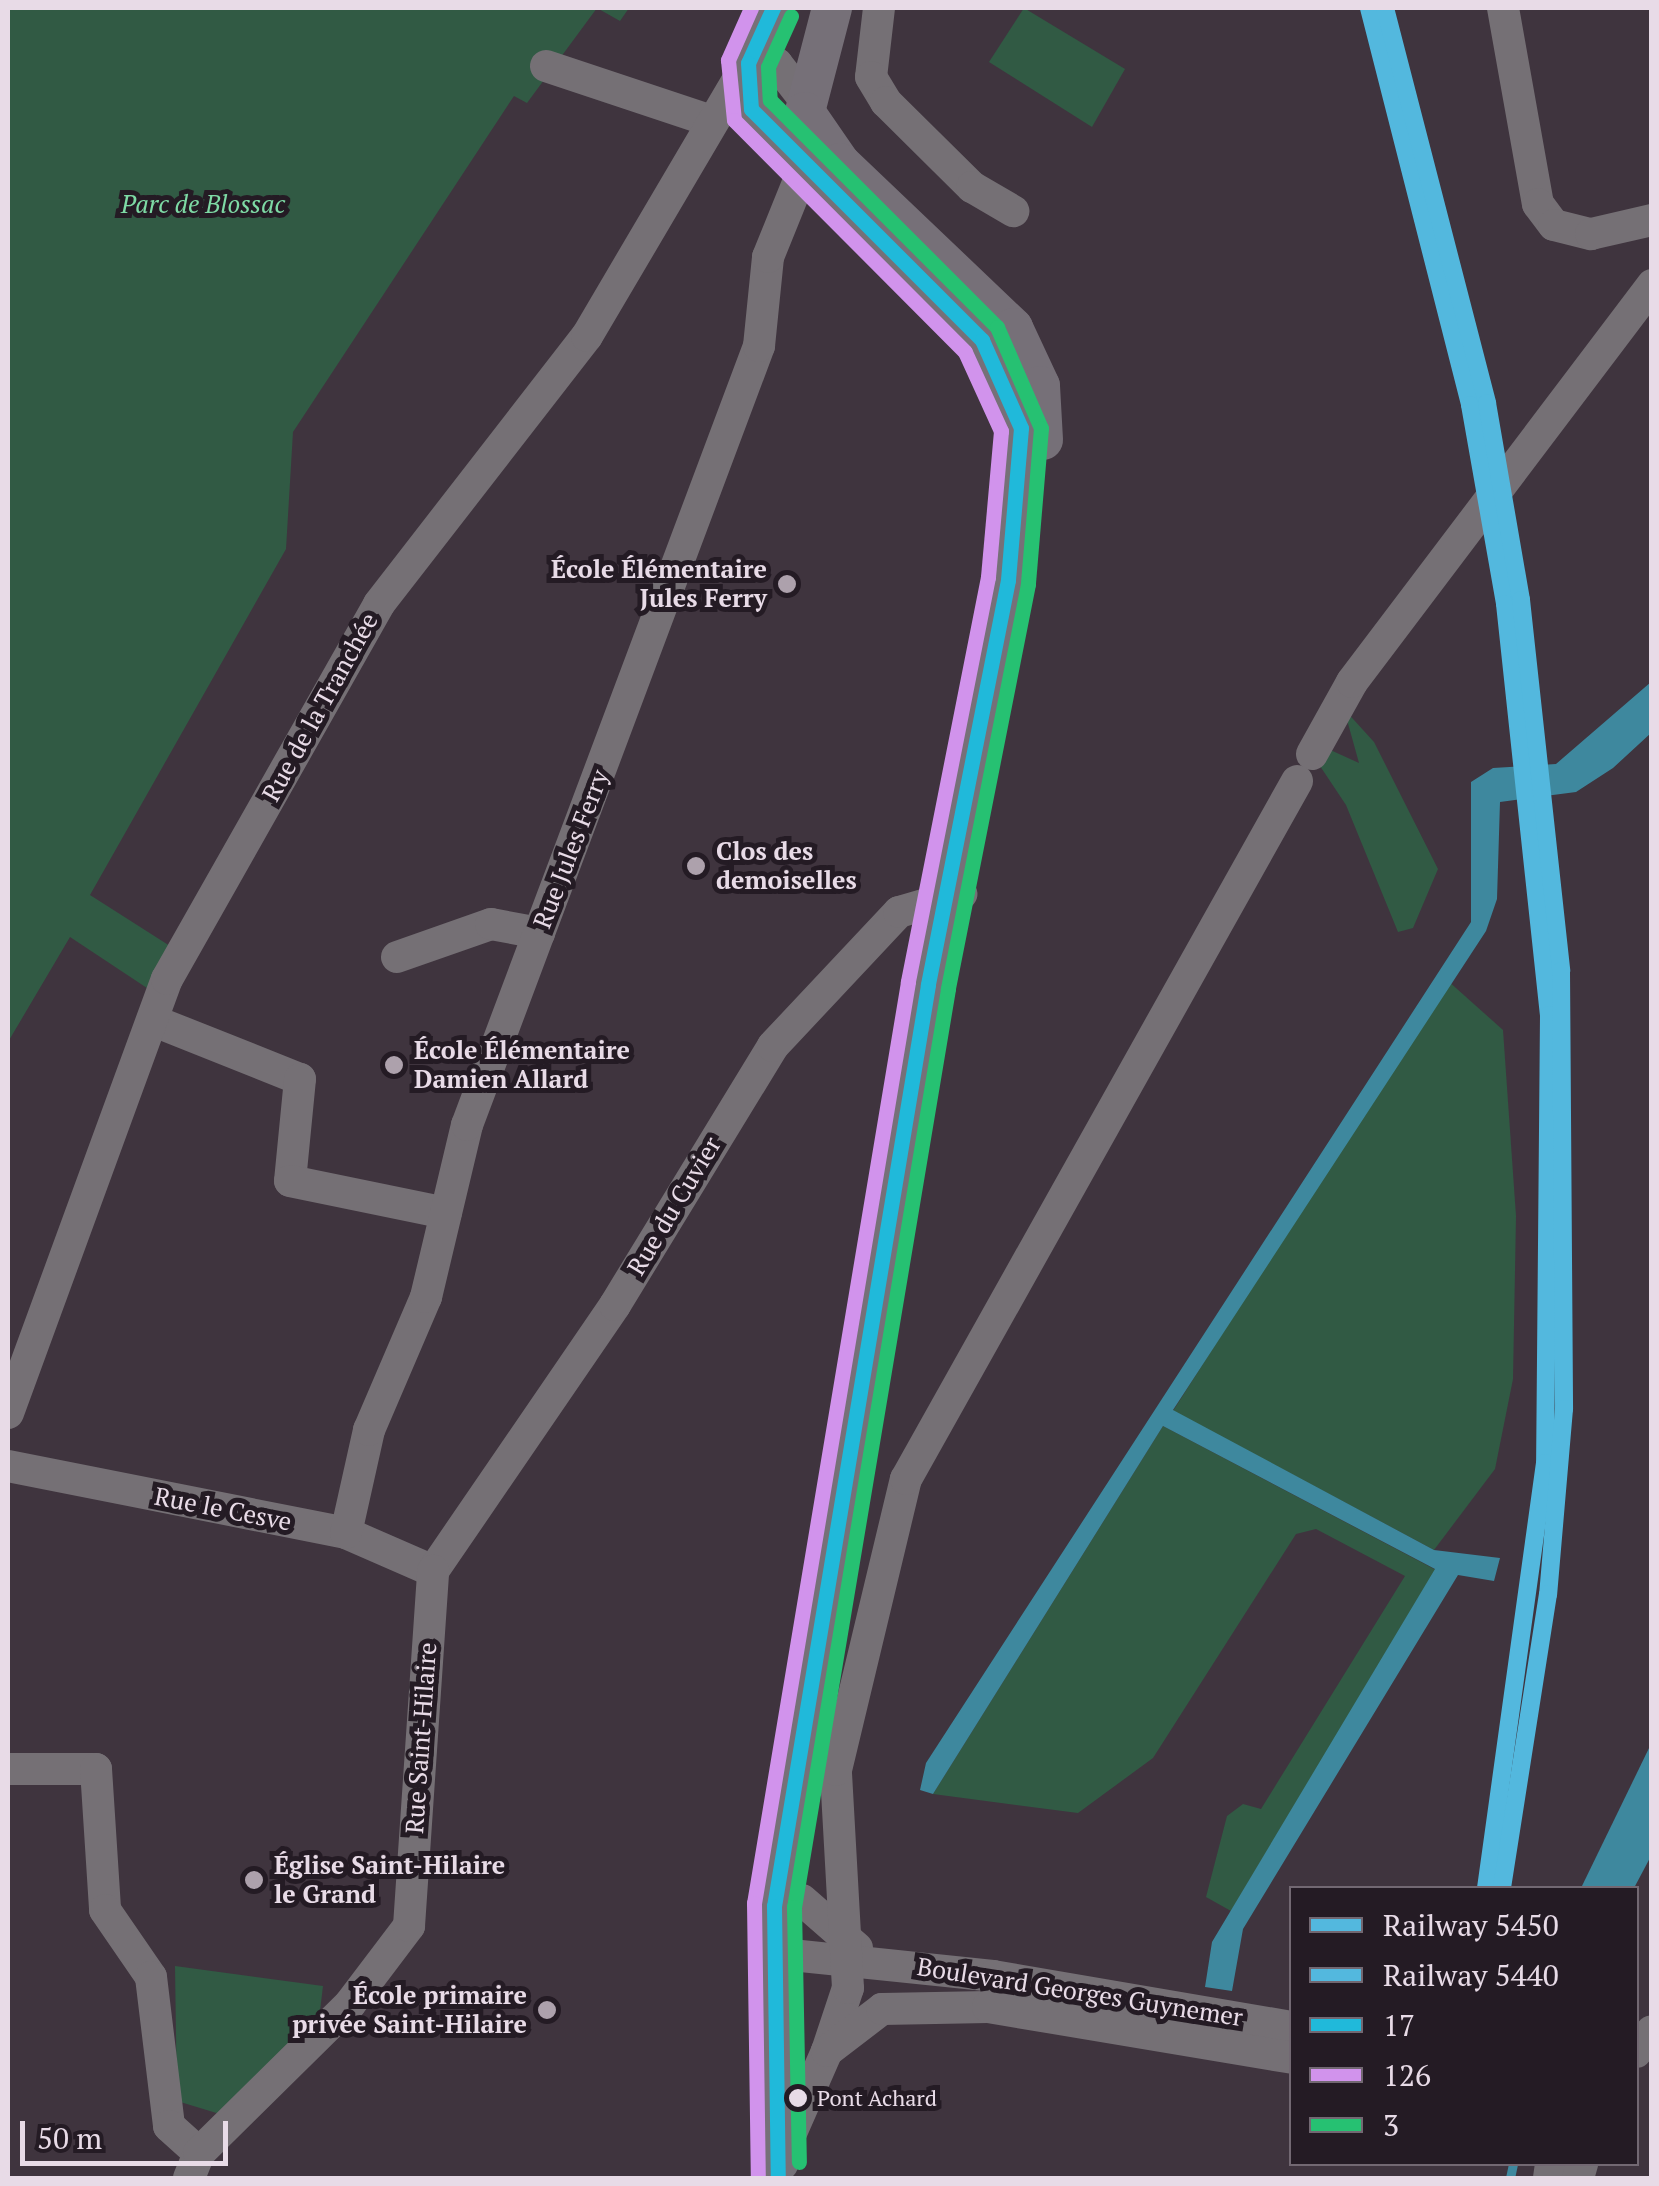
<!DOCTYPE html>
<html>
<head>
<meta charset="utf-8">
<style>
  body { margin:0 }
  #map { position:relative; width:1659px; height:2186px; overflow:hidden; background:#3f343e; font-family:"PT Serif",serif }
  div>[style] { position:absolute }
  .green>* { inset:0; background:#315a44 }
  .water>* { inset:0; background:#3e889e }
  .stream>* { height:9px; margin:-4.5px; padding:0 4.5px; transform-origin:4.5px; border-radius:4.5px; background:#3e889e }
  .minor>* { height:32px; margin:-16px; padding:0 16px; transform-origin:16px; border-radius:16px; background:#757075 }
  .major>* { height:40px; margin:-20px; padding:0 20px; transform-origin:20px; border-radius:20px; background:#767078 }
  .bus-1>* { height:15px; margin:-7.5px; padding:0 7.5px; transform-origin:7.5px; border-radius:7.5px; background:#20b9da }
  .bus-2>* { height:15px; margin:-7.5px; padding:0 7.5px; transform-origin:7.5px; border-radius:7.5px; background:#d193ec }
  .bus-3>* { height:15px; margin:-7.5px; padding:0 7.5px; transform-origin:7.5px; border-radius:7.5px; background:#26c172 }
  .rail-1>* { height:18px; margin:-9px; padding:0 9px; transform-origin:9px; border-radius:9px; background:#53b8de }
  .rail-2>* { height:18px; margin:-9px; padding:0 9px; transform-origin:9px; border-radius:9px; background:#53b8de }
  .dots>* { width:28px; height:28px; translate:-50% -50%; box-sizing:border-box; border:5px solid #241b24; border-radius:50% }
  span { translate:-50% -50%; white-space:nowrap; text-align:center; line-height:1.15; -webkit-text-stroke:10px #241b24; paint-order:stroke }
  .bus-label { font-size:22px; color:#e8dbe7 }
  .left { translate:0 -50%; text-align:left }
  .park-label { font-size:25px; color:#7edaa5; font-style:italic }
  .poi-label { font-size:25px; color:#e8dbe7; font-weight:700 }
  .right { translate:-100% -50%; text-align:right }
  .street-label { font-size:25px; color:#e8dbe7 }
  .frame { position:absolute; inset:0; border:10px solid #e8dbe7; pointer-events:none }
  .legend { position:absolute; left:1289px; top:1886px; width:350px; height:280px; box-sizing:border-box; background:#241b24; border:2px solid #726872; margin:0; padding:12px 18px; list-style:none; font-size:30px; color:#e8dbe7 }
  .legend li { display:flex; align-items:center; gap:20px; height:50px }
  .legend b { width:50px; border:2px solid #726872 }
  .scale { position:absolute; left:20px; top:2121px; width:208px; height:45px; box-sizing:border-box; border:5px solid #e8dbe7; border-top:0; padding-left:12px; font-size:30px; line-height:35px; white-space:nowrap; color:#e8dbe7; -webkit-text-stroke:8px #241b24; paint-order:stroke }
</style>
</head>
<body>
<div id="map">
  <div class="green">
    <i style="clip-path:polygon(8px 8px,629px 8px,620px 21px,597px 8px,527px 103px,514px 96px,293px 432px,286px 549px,90px 895px,170px 946px,150px 990px,70px 937px,8px 1042px)"></i>
    <i style="clip-path:polygon(1024px 8px,1125px 69px,1092px 127px,989px 62px)"></i>
    <i style="clip-path:polygon(1344px 709px,1374px 742px,1438px 869px,1413px 928px,1398px 932px,1346px 805px,1312px 754px,1326px 748px,1359px 763px)"></i>
    <i style="clip-path:polygon(1447px 980px,1503px 1030px,1516px 1216px,1513px 1379px,1495px 1469px,1434px 1550px,1173px 1411px)"></i>
    <i style="clip-path:polygon(1163px 1426px,1436px 1570px,1231px 1911px,1206px 1897px,1227px 1816px,1243px 1804px,1261px 1809px,1405px 1576px,1316px 1529px,1296px 1534px,1153px 1758px,1078px 1813px,933px 1794px)"></i>
    <i style="clip-path:polygon(175px 1966px,323px 1986px,320px 2011px,223px 2115px,177px 2101px)"></i>
  </div>
  <div class="water">
    <i style="clip-path:polygon(1651px 682px,1651px 733px,1613px 768px,1576px 792px,1500px 802px,1497px 899px,1486px 931px,1173px 1410px,1434px 1550px,1500px 1558px,1494px 1581px,1458px 1575px,1243px 1929px,1232px 1991px,1205px 1987px,1212px 1942px,1435px 1569px,1163px 1426px,933px 1794px,920px 1790px,926px 1763px,1471px 922px,1471px 782px,1493px 768px,1556px 764px)"></i>
    <i style="clip-path:polygon(1651px 1744px,1651px 1856px,1634px 1888px,1581px 1888px)"></i>
  </div>
  <div class="stream">
    <i style="left:1510px;top:2178px;width:14px;rotate:-78deg"></i>
  </div>
  <div class="minor">
    <i style="left:879px;top:8px;width:69px;rotate:96.6deg"></i>
    <i style="left:871px;top:77px;width:29px;rotate:59deg"></i>
    <i style="left:886px;top:102px;width:121px;rotate:44.7deg"></i>
    <i style="left:972px;top:187px;width:48px;rotate:30.3deg"></i>
    <i style="left:1503px;top:8px;width:199px;rotate:79.9deg"></i>
    <i style="left:1538px;top:204px;width:26px;rotate:53deg"></i>
    <i style="left:1554px;top:225px;width:38px;rotate:14deg"></i>
    <i style="left:1591px;top:234px;width:63px;rotate:-12.9deg"></i>
    <i style="left:546px;top:66px;width:171px;rotate:18.4deg"></i>
    <i style="left:1312px;top:754px;width:82px;rotate:-60.9deg"></i>
    <i style="left:1352px;top:682px;width:498px;rotate:-52.9deg"></i>
    <i style="left:397px;top:957px;width:100px;rotate:-19.3deg"></i>
    <i style="left:491px;top:924px;width:49px;rotate:10.6deg"></i>
    <i style="left:154px;top:1021px;width:157px;rotate:21.7deg"></i>
    <i style="left:300px;top:1079px;width:102px;rotate:95.6deg"></i>
    <i style="left:290px;top:1181px;width:159px;rotate:11.6deg"></i>
    <i style="left:8px;top:1413px;width:462px;rotate:-69.9deg"></i>
    <i style="left:167px;top:979px;width:431px;rotate:-60.5deg"></i>
    <i style="left:379px;top:604px;width:339px;rotate:-52.2deg"></i>
    <i style="left:587px;top:336px;width:317px;rotate:-59.5deg"></i>
    <i style="left:748px;top:63px;width:29px;rotate:2deg"></i>
    <i style="left:777px;top:64px;width:46px;rotate:52.1deg"></i>
    <i style="left:8px;top:1466px;width:345px;rotate:11.2deg"></i>
    <i style="left:346px;top:1533px;width:95px;rotate:23.6deg"></i>
    <i style="left:346px;top:1533px;width:106px;rotate:-77.4deg"></i>
    <i style="left:369px;top:1430px;width:145px;rotate:-66.8deg"></i>
    <i style="left:426px;top:1297px;width:177px;rotate:-76.6deg"></i>
    <i style="left:467px;top:1125px;width:832px;rotate:-69.45deg"></i>
    <i style="left:759px;top:346px;width:89px;rotate:-84.2deg"></i>
    <i style="left:768px;top:257px;width:96px;rotate:-68deg"></i>
    <i style="left:433px;top:1571px;width:322px;rotate:-55.6deg"></i>
    <i style="left:615px;top:1305px;width:303px;rotate:-58.6deg"></i>
    <i style="left:773px;top:1046px;width:184px;rotate:-46.8deg"></i>
    <i style="left:899px;top:912px;width:65px;rotate:-16.2deg"></i>
    <i style="left:8px;top:1769px;width:88px"></i>
    <i style="left:96px;top:1769px;width:141px;rotate:86.3deg"></i>
    <i style="left:105px;top:1910px;width:81px;rotate:55.5deg"></i>
    <i style="left:151px;top:1977px;width:150px;rotate:83.1deg"></i>
    <i style="left:169px;top:2126px;width:40px;rotate:42deg"></i>
    <i style="left:802px;top:1900px;width:73px;rotate:41.1deg"></i>
    <i style="left:772px;top:1953px;width:222px;rotate:5.9deg"></i>
    <i style="left:993px;top:1976px;width:303px;rotate:9.7deg"></i>
    <i style="left:827px;top:2051px;width:66px;rotate:-71.6deg"></i>
    <i style="left:848px;top:1988px;width:218px;rotate:-93.2deg"></i>
    <i style="left:836px;top:1770px;width:299px;rotate:-76.5deg"></i>
    <i style="left:906px;top:1479px;width:800px;rotate:-60.74deg"></i>
    <i style="left:1636px;top:2052px;width:26px;rotate:-53deg"></i>
    <i style="left:780px;top:2158px;width:117px;rotate:-66.3deg"></i>
    <i style="left:827px;top:2051px;width:69px;rotate:-37.4deg"></i>
    <i style="left:882px;top:2009px;width:106px;rotate:-1.1deg"></i>
    <i style="left:988px;top:2007px;width:308px;rotate:9.5deg"></i>
    <i style="left:189px;top:2178px;width:27px;rotate:-68deg"></i>
    <i style="left:199px;top:2153px;width:212px;rotate:-44.6deg"></i>
    <i style="left:350px;top:2004px;width:98px;rotate:-52.9deg"></i>
    <i style="left:409px;top:1926px;width:356px;rotate:-86.1deg"></i>
    <i style="left:1549px;top:2178px;width:14px;rotate:-82deg"></i>
    <i style="left:1578px;top:2178px;width:15px;rotate:-74deg"></i>
  </div>
  <div class="major">
    <i style="left:773px;top:8px;width:60px;rotate:114.4deg"></i>
    <i style="left:748px;top:63px;width:46px;rotate:86.3deg"></i>
    <i style="left:751px;top:109px;width:327px;rotate:45deg"></i>
    <i style="left:982px;top:340px;width:96px;rotate:66.1deg"></i>
    <i style="left:1021px;top:428px;width:153px;rotate:94.9deg"></i>
    <i style="left:1008px;top:580px;width:413px;rotate:101.2deg"></i>
    <i style="left:928px;top:985px;width:934px;rotate:99.49deg"></i>
    <i style="left:774px;top:1906px;width:256px;rotate:88.9deg"></i>
    <i style="left:832px;top:8px;width:107px;rotate:104.6deg"></i>
    <i style="left:805px;top:112px;width:62px;rotate:55.5deg"></i>
    <i style="left:840px;top:163px;width:239px;rotate:43.6deg"></i>
    <i style="left:1013px;top:328px;width:64px;rotate:65deg"></i>
    <i style="left:1040px;top:386px;width:54px;rotate:86.8deg"></i>
  </div>
  <div class="bus-1">
    <i style="left:773px;top:8px;width:60px;rotate:114.4deg"></i>
    <i style="left:748px;top:63px;width:46px;rotate:86.3deg"></i>
    <i style="left:751px;top:109px;width:327px;rotate:45deg"></i>
    <i style="left:982px;top:340px;width:96px;rotate:66.1deg"></i>
    <i style="left:1021px;top:428px;width:153px;rotate:94.9deg"></i>
    <i style="left:1008px;top:580px;width:413px;rotate:101.2deg"></i>
    <i style="left:928px;top:985px;width:934px;rotate:99.49deg"></i>
    <i style="left:774px;top:1906px;width:272px;rotate:89.2deg"></i>
  </div>
  <div class="bus-2">
    <i style="left:751px;top:8px;width:57px;rotate:113.9deg"></i>
    <i style="left:728px;top:60px;width:60px;rotate:84.3deg"></i>
    <i style="left:734px;top:120px;width:327px;rotate:45.1deg"></i>
    <i style="left:965px;top:352px;width:87px;rotate:65.5deg"></i>
    <i style="left:1001px;top:431px;width:147px;rotate:95.1deg"></i>
    <i style="left:988px;top:577px;width:413px;rotate:101.2deg"></i>
    <i style="left:908px;top:982px;width:934px;rotate:99.49deg"></i>
    <i style="left:754px;top:1903px;width:275px;rotate:89.2deg"></i>
  </div>
  <div class="bus-3">
    <i style="left:791px;top:16px;width:56px;rotate:114.3deg"></i>
    <i style="left:768px;top:67px;width:33px;rotate:87deg"></i>
    <i style="left:770px;top:100px;width:321px;rotate:45deg"></i>
    <i style="left:997px;top:327px;width:110px;rotate:66.5deg"></i>
    <i style="left:1041px;top:428px;width:157px;rotate:94.8deg"></i>
    <i style="left:1028px;top:584px;width:413px;rotate:101.2deg"></i>
    <i style="left:948px;top:989px;width:931px;rotate:99.52deg"></i>
    <i style="left:794px;top:1907px;width:255px;rotate:88.9deg"></i>
  </div>
  <div class="rail-1">
    <i style="left:1369px;top:8px;width:410px;rotate:75.7deg"></i>
    <i style="left:1470px;top:405px;width:202px;rotate:80deg"></i>
    <i style="left:1505px;top:604px;width:413px;rotate:83.9deg"></i>
    <i style="left:1549px;top:1015px;width:448px;rotate:90.5deg"></i>
    <i style="left:1545px;top:1463px;width:429px;rotate:97.9deg"></i>
  </div>
  <div class="rail-2">
    <i style="left:1385px;top:8px;width:408px;rotate:75.5deg"></i>
    <i style="left:1487px;top:403px;width:200px;rotate:80.2deg"></i>
    <i style="left:1521px;top:600px;width:373px;rotate:83.8deg"></i>
    <i style="left:1561px;top:971px;width:438px;rotate:89.6deg"></i>
    <i style="left:1564px;top:1409px;width:186px;rotate:94.9deg"></i>
    <i style="left:1548px;top:1594px;width:298px;rotate:98.9deg"></i>
  </div>
  <div class="dots">
    <i style="left:787px;top:584px;background:#ada1ac"></i>
    <i style="left:696px;top:866px;background:#ada1ac"></i>
    <i style="left:394px;top:1065px;background:#ada1ac"></i>
    <i style="left:254px;top:1880px;background:#ada1ac"></i>
    <i style="left:547px;top:2010px;background:#ada1ac"></i>
    <i style="left:798px;top:2098px;background:#e8dbe7"></i>
  </div>
  <div class="bus-label">
    <span class="left" style="left:817px;top:2098px">Pont Achard</span>
  </div>
  <div class="park-label">
    <span style="left:203px;top:204px">Parc de Blossac</span>
  </div>
  <div class="poi-label">
    <span class="right" style="left:767px;top:584px">École Élémentaire<br>Jules Ferry</span>
    <span class="left" style="left:716px;top:866px">Clos des<br>demoiselles</span>
    <span class="left" style="left:414px;top:1065px">École Élémentaire<br>Damien Allard</span>
    <span class="left" style="left:274px;top:1880px">Église Saint-Hilaire<br>le Grand</span>
    <span class="right" style="left:527px;top:2010px">École primaire<br>privée Saint-Hilaire</span>
  </div>
  <div class="street-label">
    <span style="left:320px;top:707px;rotate:-61deg">Rue de la Tranchée</span>
    <span style="left:571px;top:849px;rotate:-69deg">Rue Jules Ferry</span>
    <span style="left:674px;top:1206px;rotate:-59deg">Rue du Cuvier</span>
    <span style="left:223px;top:1509px;rotate:11deg">Rue le Cesve</span>
    <span style="left:421px;top:1738px;rotate:-86deg">Rue Saint-Hilaire</span>
    <span style="left:1080px;top:1992px;rotate:9deg">Boulevard Georges Guynemer</span>
  </div>
  <div class="frame"></div>
  <ul class="legend">
  <li><b style="height:12px;background:#53b8de"></b>Railway 5450</li>
  <li><b style="height:12px;background:#53b8de"></b>Railway 5440</li>
  <li><b style="height:12px;background:#20b9da"></b>17</li>
  <li><b style="height:12px;background:#d193ec"></b>126</li>
  <li><b style="height:12px;background:#26c172"></b>3</li>
  </ul>
  <div class="scale">50 m</div>
</div>
</body>
</html>
